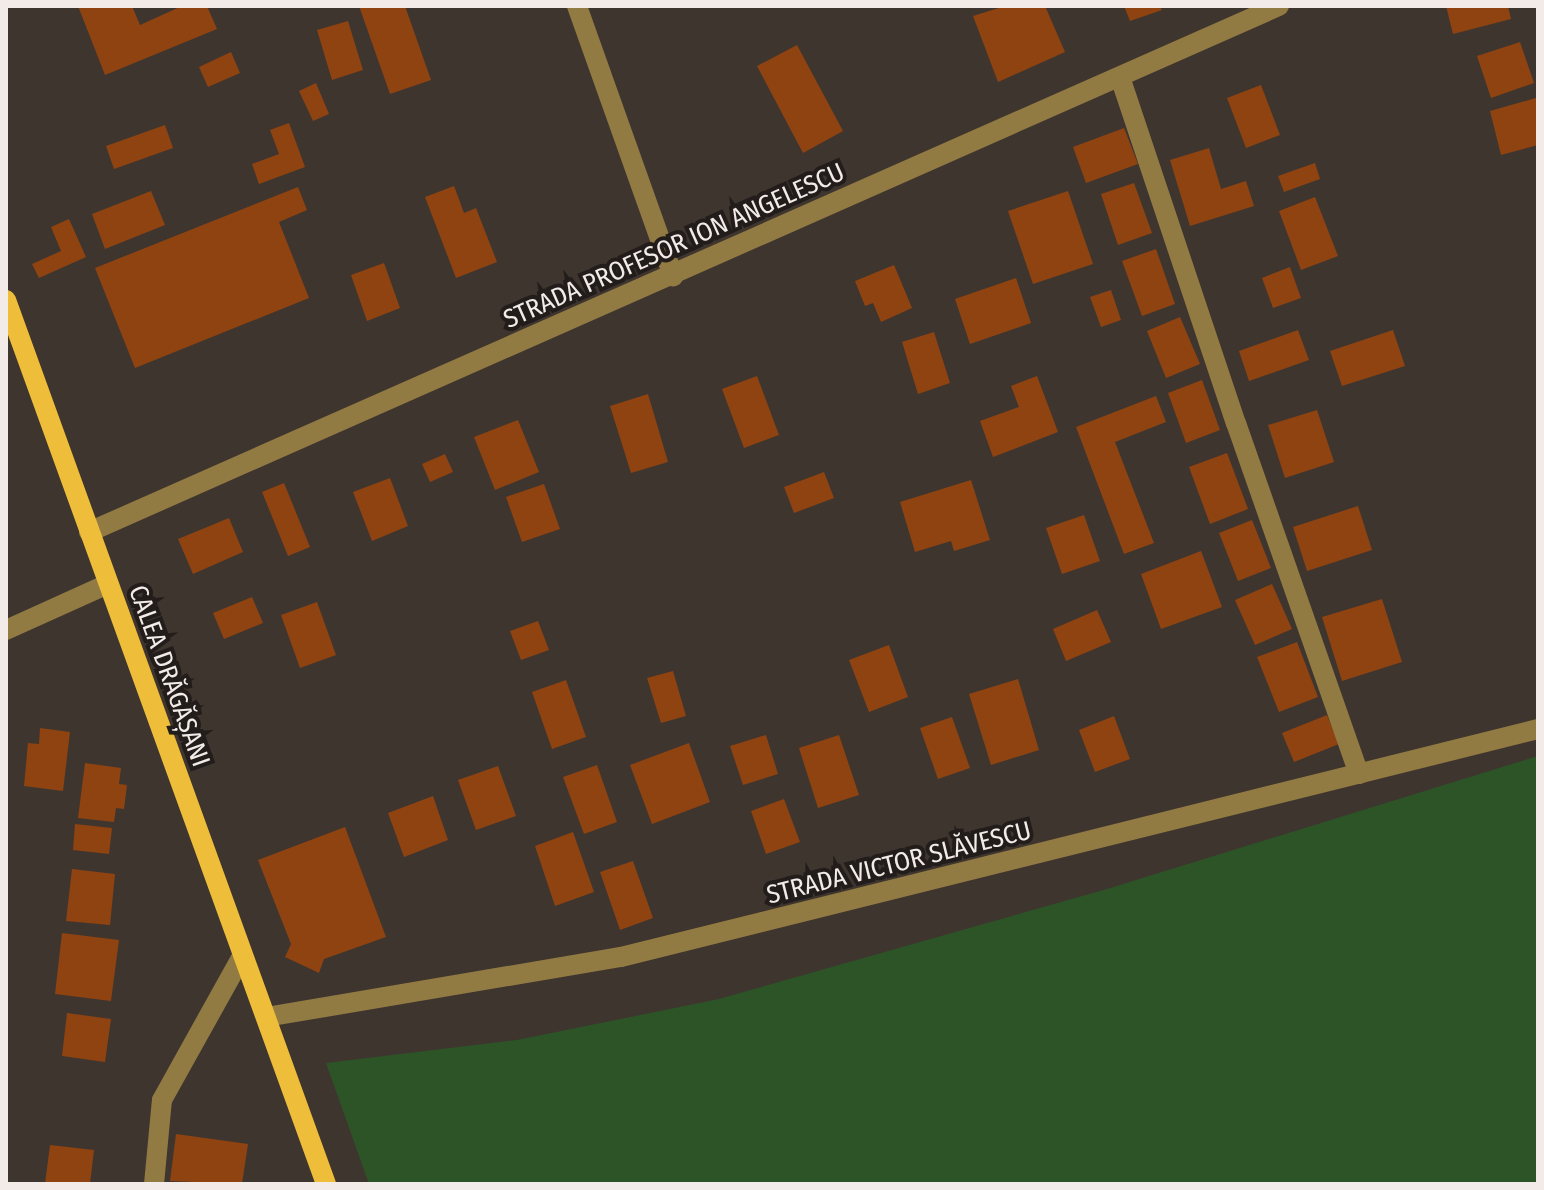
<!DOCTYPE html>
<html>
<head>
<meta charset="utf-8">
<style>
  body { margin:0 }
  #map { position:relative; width:1544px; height:1190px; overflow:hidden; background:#3f352f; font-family:"Fira Sans Condensed",sans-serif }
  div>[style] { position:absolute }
  .green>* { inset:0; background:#2c5427 }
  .building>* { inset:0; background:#8f4311 }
  .minor>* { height:20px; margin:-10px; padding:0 10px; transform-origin:10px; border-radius:10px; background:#927b43 }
  .major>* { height:20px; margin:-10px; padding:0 10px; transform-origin:10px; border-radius:10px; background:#eebd39 }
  span { translate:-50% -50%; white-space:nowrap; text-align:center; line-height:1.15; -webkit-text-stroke:8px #221d1b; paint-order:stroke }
  .street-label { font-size:26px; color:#f2ebe8 }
  .frame { position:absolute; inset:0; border:8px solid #f2ebe8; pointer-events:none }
</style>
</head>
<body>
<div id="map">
  <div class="green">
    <i style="clip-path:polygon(1538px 756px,1538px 1184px,369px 1184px,326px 1063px,517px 1040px,719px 999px,1107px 889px)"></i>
  </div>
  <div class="building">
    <i style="clip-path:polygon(78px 6px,132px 6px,140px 25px,182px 6px,207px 6px,217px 29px,105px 75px)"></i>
    <i style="clip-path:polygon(359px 6px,405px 6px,431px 80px,390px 94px)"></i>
    <i style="clip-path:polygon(1005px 6px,1045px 6px,1065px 52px,998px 82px,973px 16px)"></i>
    <i style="clip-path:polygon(1124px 6px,1159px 6px,1162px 10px,1130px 21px)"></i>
    <i style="clip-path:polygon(1446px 6px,1508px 6px,1511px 19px,1453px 34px)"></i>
    <i style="clip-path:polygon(348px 21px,363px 70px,332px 80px,317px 30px)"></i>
    <i style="clip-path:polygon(1520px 42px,1534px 83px,1491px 98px,1477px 56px)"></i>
    <i style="clip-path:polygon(797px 45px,843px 131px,803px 153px,757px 66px)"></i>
    <i style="clip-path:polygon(231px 52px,240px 73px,208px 87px,199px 67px)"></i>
    <i style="clip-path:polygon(316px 83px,329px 114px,313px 121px,299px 91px)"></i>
    <i style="clip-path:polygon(1261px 85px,1280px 135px,1246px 148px,1227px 98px)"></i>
    <i style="clip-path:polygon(1536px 98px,1538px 145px,1501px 155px,1490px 111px)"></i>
    <i style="clip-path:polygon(289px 123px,305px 167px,259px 184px,252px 164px,279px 154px,270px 130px)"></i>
    <i style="clip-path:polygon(165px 125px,173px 148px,114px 169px,106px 146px)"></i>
    <i style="clip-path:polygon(1124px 128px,1138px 164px,1086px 183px,1073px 147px)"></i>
    <i style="clip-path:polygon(1209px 148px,1221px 189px,1246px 181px,1254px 206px,1190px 226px,1170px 160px)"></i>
    <i style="clip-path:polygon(1315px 163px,1320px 179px,1284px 192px,1278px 176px)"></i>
    <i style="clip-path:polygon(1134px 183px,1152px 233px,1118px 245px,1101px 194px)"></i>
    <i style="clip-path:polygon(454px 186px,464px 213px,476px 208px,497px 262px,456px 278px,425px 197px)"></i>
    <i style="clip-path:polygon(298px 187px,307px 210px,279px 222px,309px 298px,135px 368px,95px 268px)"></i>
    <i style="clip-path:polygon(151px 191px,165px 225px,105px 249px,92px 214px)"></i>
    <i style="clip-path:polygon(1068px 191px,1093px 264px,1033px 284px,1008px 211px)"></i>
    <i style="clip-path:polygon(1315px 197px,1338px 256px,1301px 270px,1279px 211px)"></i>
    <i style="clip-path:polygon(69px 219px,86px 257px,39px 278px,32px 264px,61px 251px,51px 227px)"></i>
    <i style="clip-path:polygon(1156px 249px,1175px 304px,1142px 316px,1122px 261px)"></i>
    <i style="clip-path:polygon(384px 263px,400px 308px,367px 321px,351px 275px)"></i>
    <i style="clip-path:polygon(894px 265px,912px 308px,881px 322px,873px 303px,865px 306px,855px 281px)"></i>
    <i style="clip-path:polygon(1290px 267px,1301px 298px,1273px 308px,1262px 278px)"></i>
    <i style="clip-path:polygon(1016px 278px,1031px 323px,970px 344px,955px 299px)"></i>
    <i style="clip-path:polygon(1111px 290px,1121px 320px,1101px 327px,1090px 297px)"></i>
    <i style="clip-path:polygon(1180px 317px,1200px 364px,1166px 378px,1147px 331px)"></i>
    <i style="clip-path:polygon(1298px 330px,1309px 360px,1249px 381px,1239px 351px)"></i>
    <i style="clip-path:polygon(1393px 330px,1405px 366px,1342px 386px,1330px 351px)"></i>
    <i style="clip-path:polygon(934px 332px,950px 383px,918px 394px,902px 342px)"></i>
    <i style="clip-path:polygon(757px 376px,779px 435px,744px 448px,722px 389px)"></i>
    <i style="clip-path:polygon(1037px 376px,1058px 432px,993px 457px,980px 421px,1019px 407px,1011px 386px)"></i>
    <i style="clip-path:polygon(1202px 380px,1220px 430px,1186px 443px,1168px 393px)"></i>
    <i style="clip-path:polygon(648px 394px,668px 462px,631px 473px,610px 406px)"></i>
    <i style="clip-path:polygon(1156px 396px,1166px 422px,1115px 442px,1154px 543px,1124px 554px,1076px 427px)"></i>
    <i style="clip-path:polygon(1317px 410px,1334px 462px,1285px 478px,1268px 425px)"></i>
    <i style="clip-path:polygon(518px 420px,539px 472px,495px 490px,474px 437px)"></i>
    <i style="clip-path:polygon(1227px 453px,1248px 509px,1210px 524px,1189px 467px)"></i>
    <i style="clip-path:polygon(445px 454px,453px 472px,430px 482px,422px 464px)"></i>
    <i style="clip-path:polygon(824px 472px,834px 498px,794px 513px,784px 487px)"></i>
    <i style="clip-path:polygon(390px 478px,408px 526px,372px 541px,353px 492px)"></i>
    <i style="clip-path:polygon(971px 480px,990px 540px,954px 551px,951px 541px,915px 552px,900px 502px)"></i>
    <i style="clip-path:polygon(284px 483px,310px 547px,288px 556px,262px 492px)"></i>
    <i style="clip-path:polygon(544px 484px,560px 529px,522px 542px,506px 497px)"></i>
    <i style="clip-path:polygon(1358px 506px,1372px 550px,1307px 571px,1293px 527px)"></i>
    <i style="clip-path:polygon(1084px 515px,1100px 561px,1062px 574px,1046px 528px)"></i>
    <i style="clip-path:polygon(229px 518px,243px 552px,193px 574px,178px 539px)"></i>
    <i style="clip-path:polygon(1252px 520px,1271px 568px,1238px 581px,1219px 533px)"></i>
    <i style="clip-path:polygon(1201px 551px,1222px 607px,1161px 629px,1141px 574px)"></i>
    <i style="clip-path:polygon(1272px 584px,1292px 629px,1255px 645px,1235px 600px)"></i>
    <i style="clip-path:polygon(252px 597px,263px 623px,224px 639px,213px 613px)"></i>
    <i style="clip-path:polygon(1382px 599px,1402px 662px,1342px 681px,1322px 617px)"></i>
    <i style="clip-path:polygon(317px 602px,336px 655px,300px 668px,281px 615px)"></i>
    <i style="clip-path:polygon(1097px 610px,1111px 642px,1066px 661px,1053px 629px)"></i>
    <i style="clip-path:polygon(538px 621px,549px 650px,521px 660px,510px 631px)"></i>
    <i style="clip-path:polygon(1297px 642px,1318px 697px,1279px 712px,1257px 657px)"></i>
    <i style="clip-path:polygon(889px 645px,908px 697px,869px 712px,849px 660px)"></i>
    <i style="clip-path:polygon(673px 671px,686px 716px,661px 723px,647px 678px)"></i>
    <i style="clip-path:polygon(1018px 679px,1039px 750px,991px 765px,969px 694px)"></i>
    <i style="clip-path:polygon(566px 680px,586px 737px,552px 749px,532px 692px)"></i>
    <i style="clip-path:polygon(1327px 715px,1339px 744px,1294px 762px,1282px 733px)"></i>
    <i style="clip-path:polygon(1114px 716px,1130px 759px,1095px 772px,1079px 730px)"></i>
    <i style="clip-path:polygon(952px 717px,970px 768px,938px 779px,920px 728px)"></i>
    <i style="clip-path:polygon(40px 728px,70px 732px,63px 791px,24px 786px,28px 743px,39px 744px)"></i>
    <i style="clip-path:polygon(766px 735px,778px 774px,743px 785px,730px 746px)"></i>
    <i style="clip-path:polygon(839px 735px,859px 795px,818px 808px,799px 748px)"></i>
    <i style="clip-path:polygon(689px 743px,710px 802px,652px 824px,630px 765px)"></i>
    <i style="clip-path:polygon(85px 763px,121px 768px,119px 784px,127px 785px,124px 809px,116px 808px,114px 822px,78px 818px)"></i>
    <i style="clip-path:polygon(597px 765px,617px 822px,584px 834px,563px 777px)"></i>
    <i style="clip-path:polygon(498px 766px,516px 816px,476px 830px,458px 780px)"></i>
    <i style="clip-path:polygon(433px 796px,448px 840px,404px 857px,388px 813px)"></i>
    <i style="clip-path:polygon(784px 799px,800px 842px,766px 854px,751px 811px)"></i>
    <i style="clip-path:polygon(75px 824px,112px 828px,109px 854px,73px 850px)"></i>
    <i style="clip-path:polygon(345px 827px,386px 937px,324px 959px,319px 973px,285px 957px,291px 944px,258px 860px)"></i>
    <i style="clip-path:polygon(573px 832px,594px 892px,555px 906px,535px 846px)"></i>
    <i style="clip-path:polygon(633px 861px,653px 918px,620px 930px,600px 872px)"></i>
    <i style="clip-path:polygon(72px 869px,115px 874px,110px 925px,66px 921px)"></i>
    <i style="clip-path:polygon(62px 933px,119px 940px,111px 1001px,55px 994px)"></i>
    <i style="clip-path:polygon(67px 1013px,111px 1019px,105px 1062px,62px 1056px)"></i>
    <i style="clip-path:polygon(176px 1134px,248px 1144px,242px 1184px,170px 1181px)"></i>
    <i style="clip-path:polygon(50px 1145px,94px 1150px,90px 1184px,45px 1184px)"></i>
  </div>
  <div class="minor">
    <i style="left:577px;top:6px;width:287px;rotate:70.4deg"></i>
    <i style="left:1120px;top:77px;width:365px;rotate:71.5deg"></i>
    <i style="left:1236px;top:423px;width:372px;rotate:70.7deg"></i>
    <i style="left:89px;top:532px;width:1301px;rotate:-23.85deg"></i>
    <i style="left:6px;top:630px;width:112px;rotate:-24.3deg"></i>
    <i style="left:266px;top:1017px;width:360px;rotate:-9.6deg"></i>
    <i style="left:621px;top:957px;width:945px;rotate:-13.96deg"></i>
    <i style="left:154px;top:1184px;width:84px;rotate:-84.6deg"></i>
    <i style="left:162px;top:1100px;width:165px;rotate:-60.9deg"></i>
  </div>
  <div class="major">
    <i style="left:6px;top:300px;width:940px;rotate:70.1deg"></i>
  </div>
  <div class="street-label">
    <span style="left:674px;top:246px;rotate:-24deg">STRADA PROFESOR ION ANGELESCU</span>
    <span style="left:169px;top:676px;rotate:70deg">CALEA DRĂGĂȘANI</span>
    <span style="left:899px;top:863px;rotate:-14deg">STRADA VICTOR SLĂVESCU</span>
  </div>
  <div class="frame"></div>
</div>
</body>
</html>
